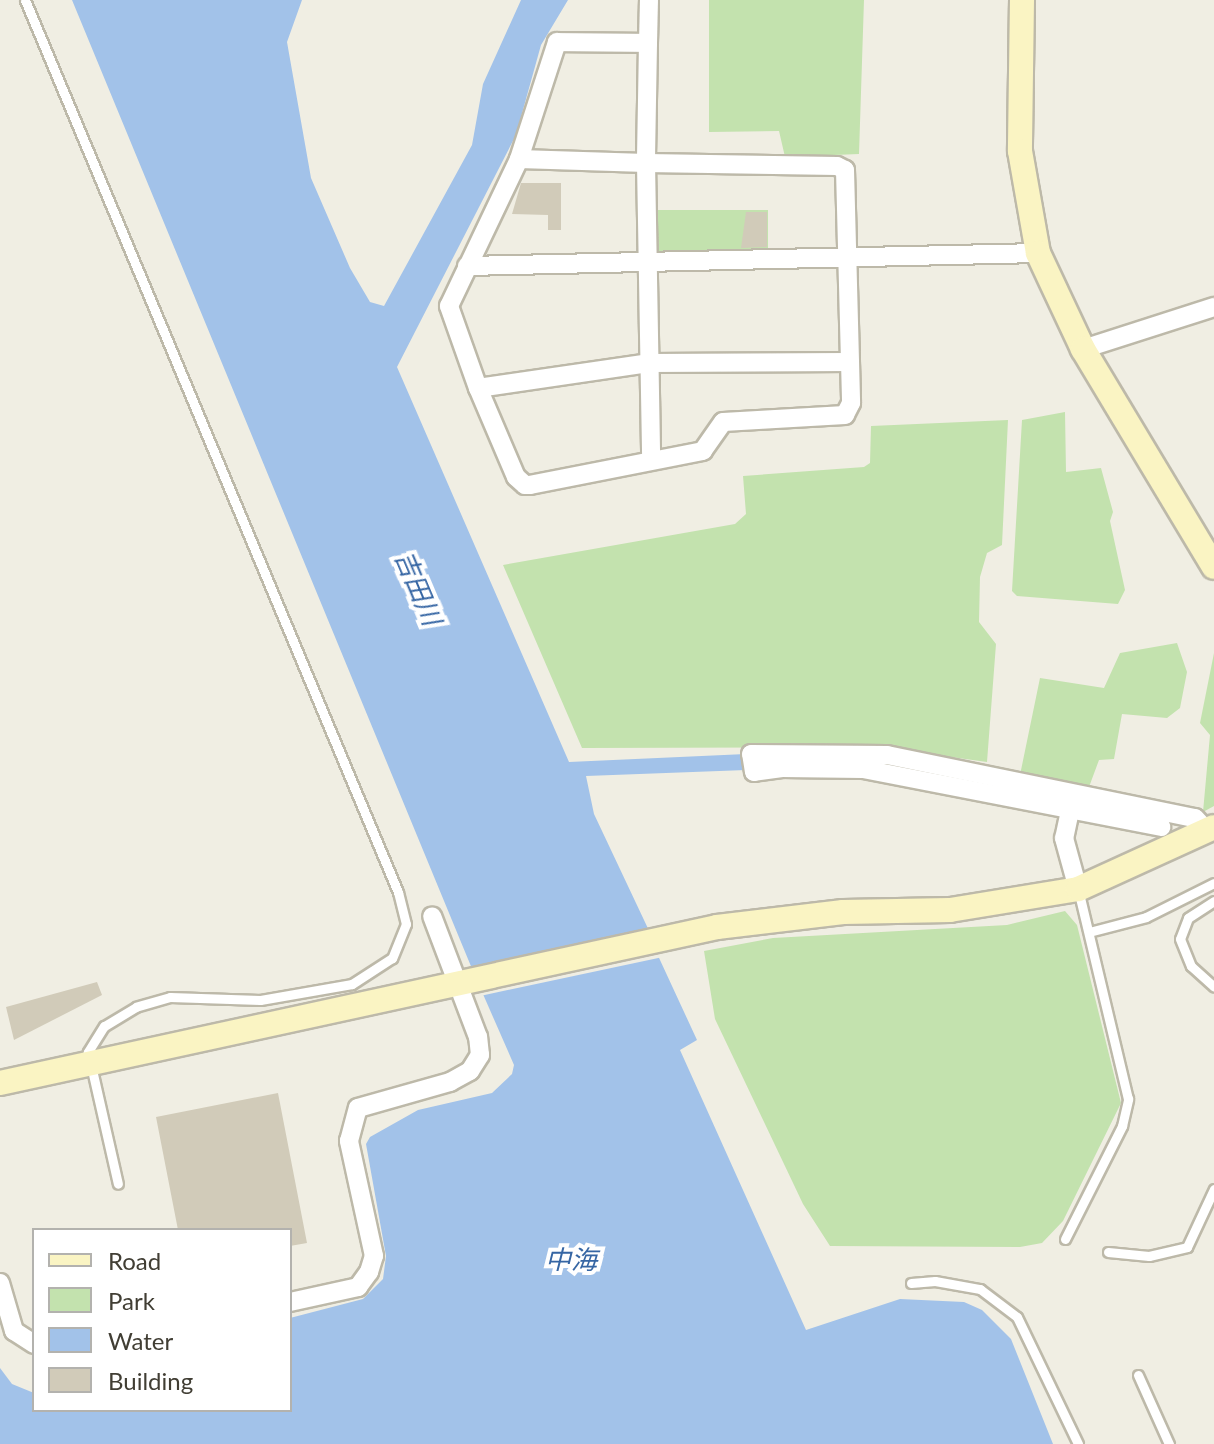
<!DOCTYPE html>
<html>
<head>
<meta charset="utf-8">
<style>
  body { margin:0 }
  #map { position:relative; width:1214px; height:1444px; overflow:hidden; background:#f0eee3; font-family:Lato,"Noto Sans JP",sans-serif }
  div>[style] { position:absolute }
  .green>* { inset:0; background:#c3e2ae }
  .water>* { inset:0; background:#a2c2e9 }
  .pier>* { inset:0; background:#f0eee3 }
  .building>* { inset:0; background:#d1cbb9 }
  .roads { filter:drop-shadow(2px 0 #bdb9a9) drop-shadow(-2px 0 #bdb9a9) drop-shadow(0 2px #bdb9a9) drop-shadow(0 -2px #bdb9a9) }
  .lane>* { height:9px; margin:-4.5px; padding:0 4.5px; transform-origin:4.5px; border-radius:4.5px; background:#fff }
  .street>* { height:18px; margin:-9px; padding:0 9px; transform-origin:9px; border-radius:9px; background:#fff }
  .secondary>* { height:24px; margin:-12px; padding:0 12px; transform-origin:12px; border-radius:12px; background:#faf4c3 }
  span { translate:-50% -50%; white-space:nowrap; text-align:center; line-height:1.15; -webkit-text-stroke:8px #fff; paint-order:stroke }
  .water-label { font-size:26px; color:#3666a4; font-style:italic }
  .legend { position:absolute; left:32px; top:1228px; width:260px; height:184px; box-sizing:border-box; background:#fff; border:2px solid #b3b2ae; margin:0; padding:10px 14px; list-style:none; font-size:24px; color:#413e34 }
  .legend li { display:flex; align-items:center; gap:16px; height:40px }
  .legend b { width:40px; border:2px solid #b3b2ae }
</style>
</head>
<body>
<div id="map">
  <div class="green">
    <i style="clip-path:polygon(709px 0,864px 0,859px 154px,785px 157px,779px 131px,709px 132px)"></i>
    <i style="clip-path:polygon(655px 210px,768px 210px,768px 252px,655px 252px)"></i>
    <i style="clip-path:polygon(1065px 412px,1066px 472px,1101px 468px,1113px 512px,1110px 521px,1125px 590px,1118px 604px,1017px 596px,1012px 591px,1022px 420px)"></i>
    <i style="clip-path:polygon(1008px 420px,1002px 545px,987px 553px,980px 577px,979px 622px,996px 644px,987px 762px,879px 747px,582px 748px,503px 565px,735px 524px,746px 514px,743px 476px,864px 467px,870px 463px,871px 426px)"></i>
    <i style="clip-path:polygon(1177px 643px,1187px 672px,1180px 708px,1167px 718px,1122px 714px,1114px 759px,1099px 760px,1089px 787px,1020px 775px,1040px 678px,1104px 688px,1120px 653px)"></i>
    <i style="clip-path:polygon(1214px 653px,1214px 806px,1203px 812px,1210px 735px,1200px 723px)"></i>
    <i style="clip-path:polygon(1065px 911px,1077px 925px,1121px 1103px,1063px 1221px,1042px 1243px,1020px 1247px,830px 1246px,803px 1204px,715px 1019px,704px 951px,773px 938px,1007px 925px)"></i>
  </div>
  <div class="water">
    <i style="clip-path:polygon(72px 0,302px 0,287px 42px,311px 178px,350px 268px,370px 302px,384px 306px,472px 145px,483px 84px,521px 0,568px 0,541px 45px,516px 135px,397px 367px,569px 762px,746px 754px,746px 770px,586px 776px,594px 814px,652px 937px,475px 976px)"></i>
    <i style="clip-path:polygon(654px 947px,697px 1040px,680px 1050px,806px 1330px,900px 1299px,964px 1302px,982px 1310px,1011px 1339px,1053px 1444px,0 1444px,0 1368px,12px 1384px,34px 1393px,34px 1410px,290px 1410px,290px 1318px,363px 1299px,383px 1279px,386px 1256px,366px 1144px,370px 1137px,418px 1110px,492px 1093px,512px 1074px,514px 1065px,479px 985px)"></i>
  </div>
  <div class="pier">
    <i style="clip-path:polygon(657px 944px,663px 957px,480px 996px,475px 985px)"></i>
  </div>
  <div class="building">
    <i style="clip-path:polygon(521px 183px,561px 183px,561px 230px,548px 230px,548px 215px,512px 214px)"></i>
    <i style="clip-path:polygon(746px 212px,767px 212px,767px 247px,741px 248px)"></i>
    <i style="clip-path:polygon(97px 982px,102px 995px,14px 1040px,6px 1007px)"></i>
    <i style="clip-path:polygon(278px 1093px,307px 1243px,290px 1246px,290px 1230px,178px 1230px,156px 1117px)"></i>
  </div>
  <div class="roads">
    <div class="lane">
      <i style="left:25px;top:0;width:967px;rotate:67.31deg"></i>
      <i style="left:398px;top:892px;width:33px;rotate:76deg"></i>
      <i style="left:406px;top:924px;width:37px;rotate:112deg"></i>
      <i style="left:392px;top:958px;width:48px;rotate:147deg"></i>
      <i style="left:352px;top:984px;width:93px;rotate:170.1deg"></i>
      <i style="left:260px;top:1000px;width:90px;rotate:-178.1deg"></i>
      <i style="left:170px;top:997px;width:35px;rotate:164deg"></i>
      <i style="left:136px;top:1007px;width:37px;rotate:149deg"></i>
      <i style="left:104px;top:1026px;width:31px;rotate:122deg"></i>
      <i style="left:88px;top:1052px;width:135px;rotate:77.2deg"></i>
      <i style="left:1214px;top:901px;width:31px;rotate:147deg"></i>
      <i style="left:1188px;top:918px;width:22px;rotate:111deg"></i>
      <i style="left:1180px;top:939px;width:29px;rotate:68deg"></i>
      <i style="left:1191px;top:966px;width:31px;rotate:42deg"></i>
      <i style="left:1089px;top:932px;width:59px;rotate:-14.7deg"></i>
      <i style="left:1146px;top:917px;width:76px;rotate:-26.6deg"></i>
      <i style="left:1065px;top:1239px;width:127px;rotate:-63.2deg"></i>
      <i style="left:1122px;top:1126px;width:28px;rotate:-77deg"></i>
      <i style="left:1128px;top:1099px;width:216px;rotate:-103.4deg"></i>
      <i style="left:1108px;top:1252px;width:41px;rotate:5.6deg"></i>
      <i style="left:1149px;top:1256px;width:39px;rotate:-13deg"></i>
      <i style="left:1187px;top:1247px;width:64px;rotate:-65deg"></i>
      <i style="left:911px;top:1283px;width:24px;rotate:-5deg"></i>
      <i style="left:935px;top:1281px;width:46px;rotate:10.1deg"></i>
      <i style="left:980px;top:1289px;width:46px;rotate:37.1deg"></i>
      <i style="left:1017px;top:1317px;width:141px;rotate:64.3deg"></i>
      <i style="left:1138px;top:1375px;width:76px;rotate:65.8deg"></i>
    </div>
    <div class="street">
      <i style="left:648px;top:43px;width:43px;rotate:-88.7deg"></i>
      <i style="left:519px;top:159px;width:127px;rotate:1.8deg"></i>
      <i style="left:646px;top:163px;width:191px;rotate:0.9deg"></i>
      <i style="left:837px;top:166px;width:9px;rotate:27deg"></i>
      <i style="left:845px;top:170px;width:233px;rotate:88.5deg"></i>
      <i style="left:851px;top:403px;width:13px;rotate:117deg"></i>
      <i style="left:845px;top:415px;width:122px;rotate:176.7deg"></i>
      <i style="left:723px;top:422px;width:35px;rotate:125deg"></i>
      <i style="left:703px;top:451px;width:176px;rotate:168.9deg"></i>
      <i style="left:530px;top:485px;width:5px;rotate:180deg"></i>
      <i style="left:525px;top:485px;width:12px;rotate:-138deg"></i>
      <i style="left:516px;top:477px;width:97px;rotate:-113.1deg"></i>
      <i style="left:478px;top:388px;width:87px;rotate:-109.5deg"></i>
      <i style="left:449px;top:306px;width:163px;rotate:-64.5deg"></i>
      <i style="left:519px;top:159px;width:123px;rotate:-72deg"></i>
      <i style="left:557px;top:42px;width:91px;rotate:0.6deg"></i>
      <i style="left:648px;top:43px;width:120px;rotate:91deg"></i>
      <i style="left:646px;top:163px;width:297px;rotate:89deg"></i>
      <i style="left:467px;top:266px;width:571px;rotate:-1.3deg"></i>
      <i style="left:1083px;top:349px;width:138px;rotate:-17.8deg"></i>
      <i style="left:478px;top:388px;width:174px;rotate:-8.3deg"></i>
      <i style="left:650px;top:363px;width:200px;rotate:-0.3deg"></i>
      <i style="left:782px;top:759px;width:9px;rotate:90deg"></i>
      <i style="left:782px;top:768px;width:81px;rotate:0.7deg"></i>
      <i style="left:863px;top:769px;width:304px;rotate:11deg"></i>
      <i style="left:782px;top:768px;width:28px;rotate:172deg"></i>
      <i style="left:754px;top:772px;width:18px;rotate:-99deg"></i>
      <i style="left:751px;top:754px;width:136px;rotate:0.4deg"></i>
      <i style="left:887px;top:755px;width:314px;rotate:11.6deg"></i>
      <i style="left:1195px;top:818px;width:18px;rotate:47deg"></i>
      <i style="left:1071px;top:806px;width:33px;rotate:102deg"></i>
      <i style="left:1064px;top:838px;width:53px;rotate:74.6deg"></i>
      <i style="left:0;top:1283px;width:50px;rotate:73.7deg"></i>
      <i style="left:14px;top:1331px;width:24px;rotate:33deg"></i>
      <i style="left:290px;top:1302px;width:70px;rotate:-12.4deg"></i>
      <i style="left:358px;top:1287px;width:19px;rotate:-54deg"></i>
      <i style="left:369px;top:1272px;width:17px;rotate:-73deg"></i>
      <i style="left:374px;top:1256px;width:118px;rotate:-102.3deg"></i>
      <i style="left:349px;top:1141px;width:34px;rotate:-75deg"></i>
      <i style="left:358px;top:1108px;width:96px;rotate:-15.8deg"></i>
      <i style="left:450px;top:1082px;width:23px;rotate:-29deg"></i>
      <i style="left:470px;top:1071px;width:19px;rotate:-58deg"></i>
      <i style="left:480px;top:1055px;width:18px;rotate:-96deg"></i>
      <i style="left:478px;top:1037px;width:129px;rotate:-110.8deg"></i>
    </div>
    <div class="secondary">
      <i style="left:1022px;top:0;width:151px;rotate:90.8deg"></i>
      <i style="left:1020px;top:151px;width:104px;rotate:80deg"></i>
      <i style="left:1038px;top:253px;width:106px;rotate:64.9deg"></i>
      <i style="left:1083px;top:349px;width:254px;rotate:59deg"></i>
      <i style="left:0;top:1083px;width:734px;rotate:-12.27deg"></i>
      <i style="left:717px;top:927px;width:127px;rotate:-6.8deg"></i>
      <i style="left:843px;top:912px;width:107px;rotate:-1.1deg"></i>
      <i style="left:950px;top:910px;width:130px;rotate:-9.3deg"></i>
      <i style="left:1078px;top:889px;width:149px;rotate:-24.5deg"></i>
    </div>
  </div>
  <div class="water-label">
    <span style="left:418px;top:588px;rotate:67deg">吉田川</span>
    <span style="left:571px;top:1260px">中海</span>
  </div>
  <ul class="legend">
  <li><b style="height:10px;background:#faf4c3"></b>Road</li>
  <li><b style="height:22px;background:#c3e2ae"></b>Park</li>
  <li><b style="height:22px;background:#a2c2e9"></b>Water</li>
  <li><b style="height:22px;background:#d1cbb9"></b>Building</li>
  </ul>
</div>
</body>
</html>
